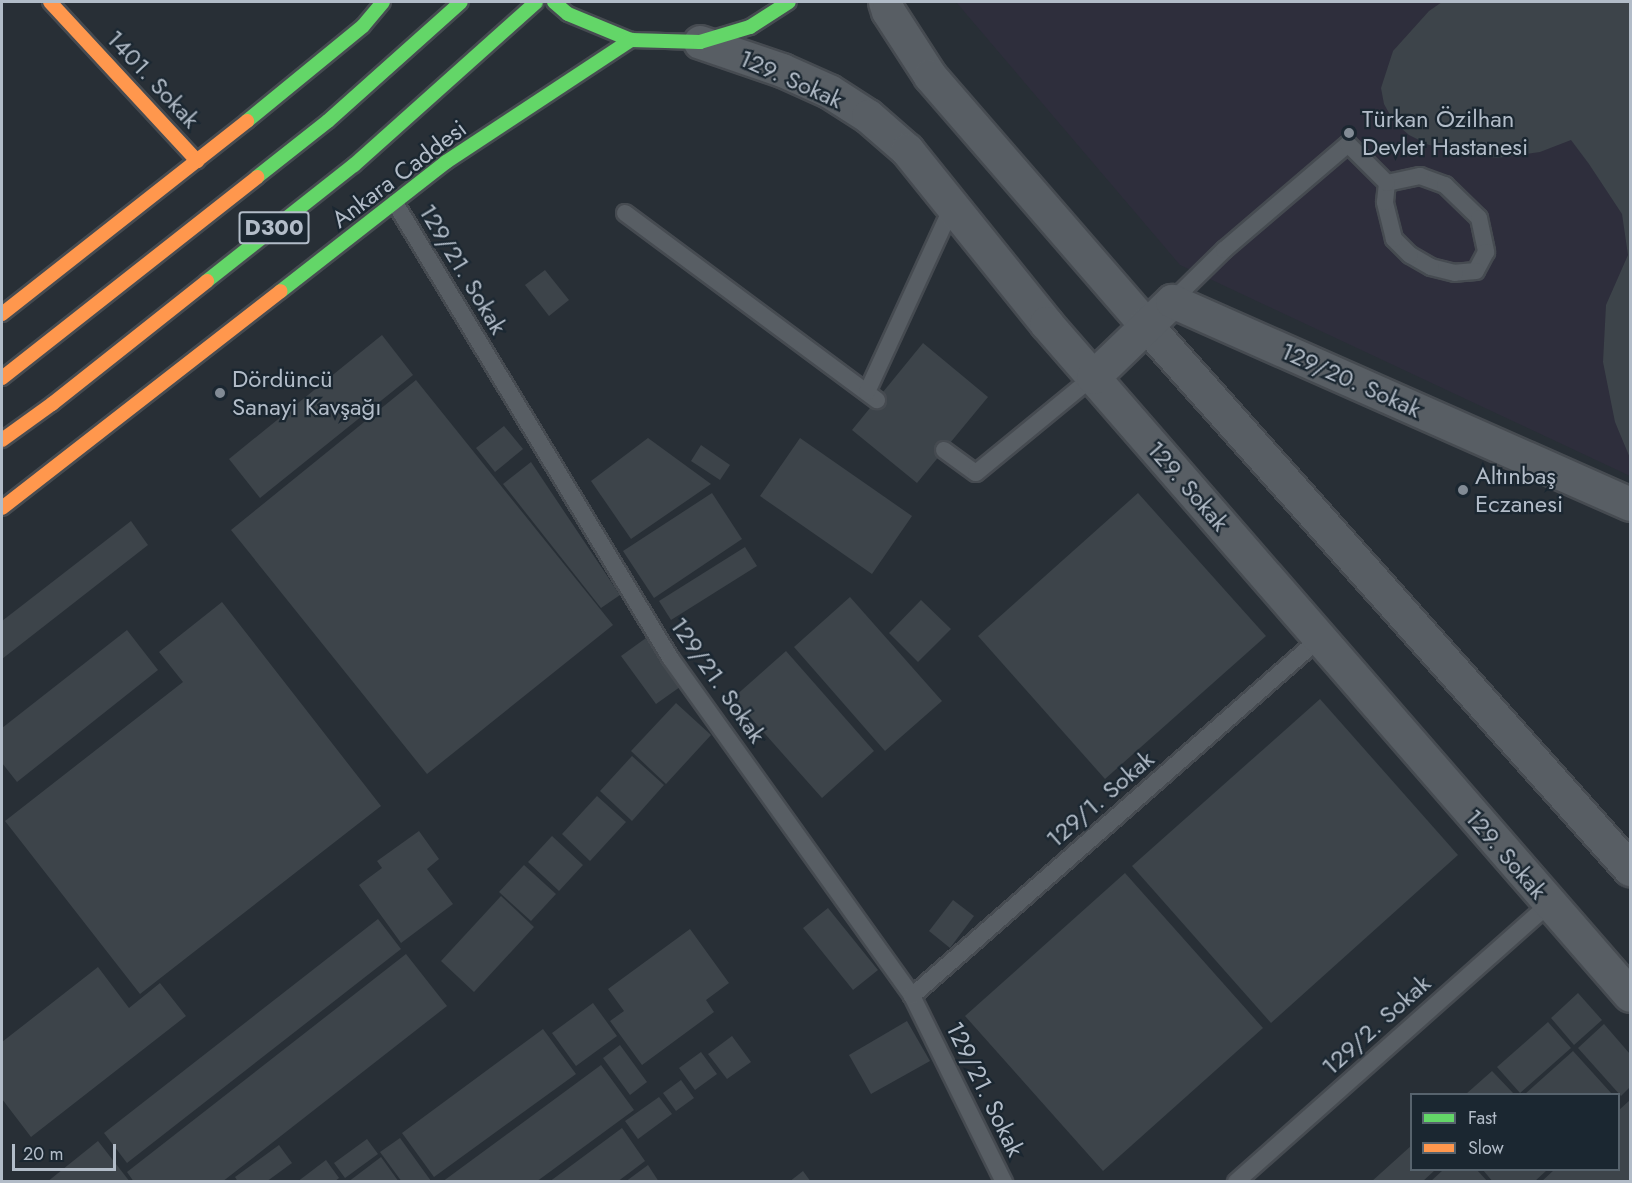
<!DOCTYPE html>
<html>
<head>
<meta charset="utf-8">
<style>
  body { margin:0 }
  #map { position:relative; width:1632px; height:1183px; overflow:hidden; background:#282f36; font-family:Jost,sans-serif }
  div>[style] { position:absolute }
  .medical>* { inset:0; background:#2e2e3c }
  .building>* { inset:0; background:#3d444a }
  .roads { filter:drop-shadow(2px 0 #464b51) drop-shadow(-2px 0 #464b51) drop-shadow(0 2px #464b51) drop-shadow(0 -2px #464b51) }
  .lane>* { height:16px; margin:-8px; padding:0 8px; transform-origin:8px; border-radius:8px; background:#585e64 }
  .street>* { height:33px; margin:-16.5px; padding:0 16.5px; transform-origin:16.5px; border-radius:16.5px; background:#585e64 }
  .fast>* { height:14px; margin:-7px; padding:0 7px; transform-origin:7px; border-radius:7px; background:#63d668 }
  .slow>* { height:14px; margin:-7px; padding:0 7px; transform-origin:7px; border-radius:7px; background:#ff974d }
  .dots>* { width:16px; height:16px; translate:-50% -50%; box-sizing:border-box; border:3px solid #1b2731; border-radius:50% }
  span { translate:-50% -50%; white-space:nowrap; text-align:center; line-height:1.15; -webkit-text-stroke:4.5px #1b2731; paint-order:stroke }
  .shield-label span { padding:2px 4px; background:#1b2731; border:2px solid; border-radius:4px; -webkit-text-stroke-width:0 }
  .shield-label { font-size:22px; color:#b2bcc8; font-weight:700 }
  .street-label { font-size:24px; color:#b2bcc8 }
  .poi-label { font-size:24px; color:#b2bcc8 }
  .left { translate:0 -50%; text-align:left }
  .frame { position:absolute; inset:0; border:3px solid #b2bcc8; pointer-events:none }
  .legend { position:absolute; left:1410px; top:1093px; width:210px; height:78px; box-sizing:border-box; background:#1b2731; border:2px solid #57636d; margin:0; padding:8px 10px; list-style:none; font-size:18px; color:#b2bcc8 }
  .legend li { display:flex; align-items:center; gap:12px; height:30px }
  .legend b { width:30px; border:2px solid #57636d }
  .scale { position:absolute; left:12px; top:1144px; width:104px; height:27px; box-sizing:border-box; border:3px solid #b2bcc8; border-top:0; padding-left:8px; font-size:18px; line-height:21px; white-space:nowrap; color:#b2bcc8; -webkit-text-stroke:4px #1b2731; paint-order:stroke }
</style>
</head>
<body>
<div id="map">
  <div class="medical">
    <i style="clip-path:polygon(956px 2px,1630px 2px,1630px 476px,1180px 265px)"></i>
  </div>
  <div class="building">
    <i style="clip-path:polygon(1442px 2px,1630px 2px,1630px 458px,1615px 422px,1603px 362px,1606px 305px,1628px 255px,1622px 214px,1589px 164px,1571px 140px,1540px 152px,1496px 158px,1429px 145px,1409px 135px,1394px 122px,1384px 104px,1381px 88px,1393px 51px,1429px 11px)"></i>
    <i style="clip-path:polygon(545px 270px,569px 300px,549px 316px,525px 285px)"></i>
    <i style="clip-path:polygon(382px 335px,413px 375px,260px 498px,229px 459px)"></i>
    <i style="clip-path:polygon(923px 343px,988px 397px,917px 483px,852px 430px)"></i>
    <i style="clip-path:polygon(416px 380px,613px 625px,427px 774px,231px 530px)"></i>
    <i style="clip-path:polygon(504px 426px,523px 449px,495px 472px,476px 448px)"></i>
    <i style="clip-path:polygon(648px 438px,711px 484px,631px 539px,591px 481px)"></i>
    <i style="clip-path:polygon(800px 438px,912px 516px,872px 574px,760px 496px)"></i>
    <i style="clip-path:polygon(701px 445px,730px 465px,720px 480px,691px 461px)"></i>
    <i style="clip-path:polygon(531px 462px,620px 595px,601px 608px,503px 484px)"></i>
    <i style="clip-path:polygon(712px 493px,742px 539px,654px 598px,623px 551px)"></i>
    <i style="clip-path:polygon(1138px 493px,1266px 636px,1105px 779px,978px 636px)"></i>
    <i style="clip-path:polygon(131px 521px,148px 545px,2px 659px,2px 621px)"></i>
    <i style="clip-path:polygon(745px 547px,757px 566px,671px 620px,659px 601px)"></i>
    <i style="clip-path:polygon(850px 597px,942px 701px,885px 751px,794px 647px)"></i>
    <i style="clip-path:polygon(921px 600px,951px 629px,918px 662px,889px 633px)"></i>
    <i style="clip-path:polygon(222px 602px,381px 806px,140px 994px,5px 821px,183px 682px,159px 652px)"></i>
    <i style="clip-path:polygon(127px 630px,158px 670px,17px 782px,2px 763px,2px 728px)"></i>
    <i style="clip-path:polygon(646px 638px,680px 687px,656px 704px,621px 656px)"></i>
    <i style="clip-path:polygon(786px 651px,874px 751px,822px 798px,733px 698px)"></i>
    <i style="clip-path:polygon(1320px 699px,1458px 855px,1271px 1023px,1132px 866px)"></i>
    <i style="clip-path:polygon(676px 703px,711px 735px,666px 784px,631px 751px)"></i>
    <i style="clip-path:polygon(632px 756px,664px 785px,632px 821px,600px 791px)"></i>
    <i style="clip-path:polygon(597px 796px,626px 822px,590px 861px,562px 834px)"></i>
    <i style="clip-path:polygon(419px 831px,439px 859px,427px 869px,453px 904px,401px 943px,359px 885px,382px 868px,377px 861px)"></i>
    <i style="clip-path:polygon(552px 836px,583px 865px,559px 891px,528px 862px)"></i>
    <i style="clip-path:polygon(524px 865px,556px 894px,531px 921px,499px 892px)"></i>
    <i style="clip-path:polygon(1125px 873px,1263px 1028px,1103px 1171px,965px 1016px)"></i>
    <i style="clip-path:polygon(501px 896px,534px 927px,474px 992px,441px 961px)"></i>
    <i style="clip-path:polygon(953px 900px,974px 916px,950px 948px,929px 931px)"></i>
    <i style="clip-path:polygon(828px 908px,878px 970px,853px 990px,803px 928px)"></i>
    <i style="clip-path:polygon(378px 919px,401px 949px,127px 1163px,104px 1133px)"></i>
    <i style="clip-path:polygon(690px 929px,729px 983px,706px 1000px,714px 1012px,642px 1065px,610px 1021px,624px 1011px,608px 989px)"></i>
    <i style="clip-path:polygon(406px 954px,447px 1006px,222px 1182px,134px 1182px,127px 1172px)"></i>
    <i style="clip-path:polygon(98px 967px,129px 1008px,160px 983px,186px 1016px,31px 1137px,2px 1099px,2px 1042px)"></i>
    <i style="clip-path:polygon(1578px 993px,1602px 1020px,1574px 1045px,1551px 1018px)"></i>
    <i style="clip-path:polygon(593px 1003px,617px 1036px,576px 1066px,552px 1033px)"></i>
    <i style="clip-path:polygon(907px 1021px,930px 1061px,871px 1094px,849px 1055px)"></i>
    <i style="clip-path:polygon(1548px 1022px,1571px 1048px,1520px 1093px,1497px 1067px)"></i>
    <i style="clip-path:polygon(1604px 1024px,1630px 1054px,1630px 1087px,1621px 1096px,1578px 1048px)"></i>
    <i style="clip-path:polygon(543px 1029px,576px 1074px,434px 1177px,402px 1133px)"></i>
    <i style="clip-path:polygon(732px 1036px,751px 1062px,727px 1079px,708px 1054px)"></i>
    <i style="clip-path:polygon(620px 1045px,647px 1082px,630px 1095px,603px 1058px)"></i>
    <i style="clip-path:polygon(1573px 1051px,1612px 1094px,1525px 1094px)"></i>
    <i style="clip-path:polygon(701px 1052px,717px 1074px,695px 1090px,679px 1068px)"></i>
    <i style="clip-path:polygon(601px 1065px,634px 1110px,536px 1182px,442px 1182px)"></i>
    <i style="clip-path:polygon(1492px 1071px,1514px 1094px,1466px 1094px)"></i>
    <i style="clip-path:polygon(681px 1080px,694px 1098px,676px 1111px,663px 1093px)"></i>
    <i style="clip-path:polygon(659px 1097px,672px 1114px,638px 1139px,625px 1121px)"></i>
    <i style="clip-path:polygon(1630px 1100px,1630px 1182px,1541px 1182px,1554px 1170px,1618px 1170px,1618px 1111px)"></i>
    <i style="clip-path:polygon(622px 1128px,645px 1161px,617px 1182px,549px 1182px)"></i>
    <i style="clip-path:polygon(400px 1138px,431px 1181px,430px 1182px,402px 1182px,380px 1152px)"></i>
    <i style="clip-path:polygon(367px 1139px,378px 1154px,345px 1178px,334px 1163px)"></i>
    <i style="clip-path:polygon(98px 1141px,130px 1182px,47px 1182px)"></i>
    <i style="clip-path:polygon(279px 1145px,292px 1163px,266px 1182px,238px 1182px,235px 1177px)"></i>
    <i style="clip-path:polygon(1412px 1145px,1412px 1170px,1435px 1170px,1422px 1182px,1371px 1182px)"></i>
    <i style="clip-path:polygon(381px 1157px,399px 1182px,348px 1182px)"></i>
    <i style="clip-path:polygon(326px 1160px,339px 1178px,334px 1182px,297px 1182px)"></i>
    <i style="clip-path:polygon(648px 1165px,659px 1182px,625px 1182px)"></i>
    <i style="clip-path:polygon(1443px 1170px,1477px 1170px,1488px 1182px,1430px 1182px)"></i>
    <i style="clip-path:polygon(1483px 1170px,1547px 1170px,1534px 1182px,1493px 1182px)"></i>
    <i style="clip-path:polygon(803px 1171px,811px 1182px,789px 1182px)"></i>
  </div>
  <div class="roads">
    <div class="lane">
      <i style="left:1420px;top:176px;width:27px;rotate:20deg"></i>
      <i style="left:1445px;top:185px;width:47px;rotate:44.1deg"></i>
      <i style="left:1479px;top:218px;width:35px;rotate:78deg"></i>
      <i style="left:1486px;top:252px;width:21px;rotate:118deg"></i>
      <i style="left:1476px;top:271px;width:21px;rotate:175deg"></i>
      <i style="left:1455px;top:273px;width:25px;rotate:-166deg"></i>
      <i style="left:1431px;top:267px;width:24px;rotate:-150deg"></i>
      <i style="left:1410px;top:255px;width:23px;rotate:-135deg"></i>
      <i style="left:1394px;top:239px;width:38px;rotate:-104deg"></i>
      <i style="left:1385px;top:202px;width:19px;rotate:-84deg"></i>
      <i style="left:1387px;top:183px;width:34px;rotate:-12deg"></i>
      <i style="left:395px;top:203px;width:533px;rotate:58.82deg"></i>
      <i style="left:671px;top:659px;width:414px;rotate:54.4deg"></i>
      <i style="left:912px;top:996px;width:208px;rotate:63.7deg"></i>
      <i style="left:625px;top:213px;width:314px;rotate:36.6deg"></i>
      <i style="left:1172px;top:301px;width:73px;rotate:-44.4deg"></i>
      <i style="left:1224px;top:250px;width:163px;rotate:-40.5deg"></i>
      <i style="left:1348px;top:144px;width:55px;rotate:45deg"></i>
      <i style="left:867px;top:392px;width:204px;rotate:-65.3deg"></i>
      <i style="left:944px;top:450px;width:39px;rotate:36deg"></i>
      <i style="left:976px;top:473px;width:151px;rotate:-39.4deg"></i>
      <i style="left:912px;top:996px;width:543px;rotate:-41.27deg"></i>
      <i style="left:1236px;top:1182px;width:419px;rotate:-41.6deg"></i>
    </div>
    <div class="street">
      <i style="left:885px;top:2px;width:9px;rotate:72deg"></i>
      <i style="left:888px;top:11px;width:77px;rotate:57.1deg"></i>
      <i style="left:930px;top:76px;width:328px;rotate:49.1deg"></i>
      <i style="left:1145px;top:324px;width:730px;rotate:48.33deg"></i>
      <i style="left:700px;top:42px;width:87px;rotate:18.9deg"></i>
      <i style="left:782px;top:70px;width:51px;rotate:24.1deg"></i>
      <i style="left:829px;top:91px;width:46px;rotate:32.7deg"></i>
      <i style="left:868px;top:116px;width:52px;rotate:41.1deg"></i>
      <i style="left:907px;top:150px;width:222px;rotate:51.2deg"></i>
      <i style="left:1046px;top:323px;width:890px;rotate:49.01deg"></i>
      <i style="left:1093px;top:377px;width:110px;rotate:-43.9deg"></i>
      <i style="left:1172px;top:301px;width:501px;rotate:23.9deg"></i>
    </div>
    <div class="fast">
      <i style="left:554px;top:2px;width:18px;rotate:41deg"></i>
      <i style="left:568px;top:14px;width:68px;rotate:22.4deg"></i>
      <i style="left:631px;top:40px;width:69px;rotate:1.7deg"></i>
      <i style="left:700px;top:42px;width:52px;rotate:-16.7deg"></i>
      <i style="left:750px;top:27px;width:46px;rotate:-32.7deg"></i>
      <i style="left:247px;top:121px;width:150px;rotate:-39.3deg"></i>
      <i style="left:363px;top:26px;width:31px;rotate:-50deg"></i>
      <i style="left:257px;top:177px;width:90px;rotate:-38.3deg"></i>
      <i style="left:328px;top:121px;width:178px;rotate:-41.8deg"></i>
      <i style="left:207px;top:281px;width:187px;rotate:-38.3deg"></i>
      <i style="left:354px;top:165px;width:244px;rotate:-41.8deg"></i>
      <i style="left:281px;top:291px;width:209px;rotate:-38deg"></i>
      <i style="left:446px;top:162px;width:222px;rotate:-33.4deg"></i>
    </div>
    <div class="slow">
      <i style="left:50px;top:2px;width:217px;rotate:47.2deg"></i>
      <i style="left:2px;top:314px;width:312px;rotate:-38.2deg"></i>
      <i style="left:2px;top:378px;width:325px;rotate:-38.2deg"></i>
      <i style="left:2px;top:440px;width:62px;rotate:-35.8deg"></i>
      <i style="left:52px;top:404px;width:198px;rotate:-38.4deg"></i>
      <i style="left:2px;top:508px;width:353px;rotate:-37.9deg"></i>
    </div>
  </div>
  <div class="dots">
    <i style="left:1349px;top:133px;background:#828b95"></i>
    <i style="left:220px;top:393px;background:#828b95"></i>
    <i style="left:1463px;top:490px;background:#828b95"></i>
  </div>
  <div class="shield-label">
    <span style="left:274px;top:228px">D300</span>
  </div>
  <div class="street-label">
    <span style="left:153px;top:79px;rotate:47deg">1401. Sokak</span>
    <span style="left:791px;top:79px;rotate:24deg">129. Sokak</span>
    <span style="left:399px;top:174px;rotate:-37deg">Ankara Caddesi</span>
    <span style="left:463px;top:269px;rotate:59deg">129/21. Sokak</span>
    <span style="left:1351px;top:380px;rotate:24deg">129/20. Sokak</span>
    <span style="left:1188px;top:486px;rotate:49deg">129. Sokak</span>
    <span style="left:718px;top:680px;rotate:55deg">129/21. Sokak</span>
    <span style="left:1100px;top:799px;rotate:-41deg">129/1. Sokak</span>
    <span style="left:1506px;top:854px;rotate:49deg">129. Sokak</span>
    <span style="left:1376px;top:1025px;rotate:-42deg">129/2. Sokak</span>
    <span style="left:985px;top:1089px;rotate:64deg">129/21. Sokak</span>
  </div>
  <div class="poi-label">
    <span class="left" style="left:1362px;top:133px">Türkan Özilhan<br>Devlet Hastanesi</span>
    <span class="left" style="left:232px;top:393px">Dördüncü<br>Sanayi Kavşağı</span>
    <span class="left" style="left:1475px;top:490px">Altınbaş<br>Eczanesi</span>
  </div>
  <div class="frame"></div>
  <ul class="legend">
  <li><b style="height:8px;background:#63d668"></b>Fast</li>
  <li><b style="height:8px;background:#ff974d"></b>Slow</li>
  </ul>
  <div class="scale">20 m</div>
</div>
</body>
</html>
